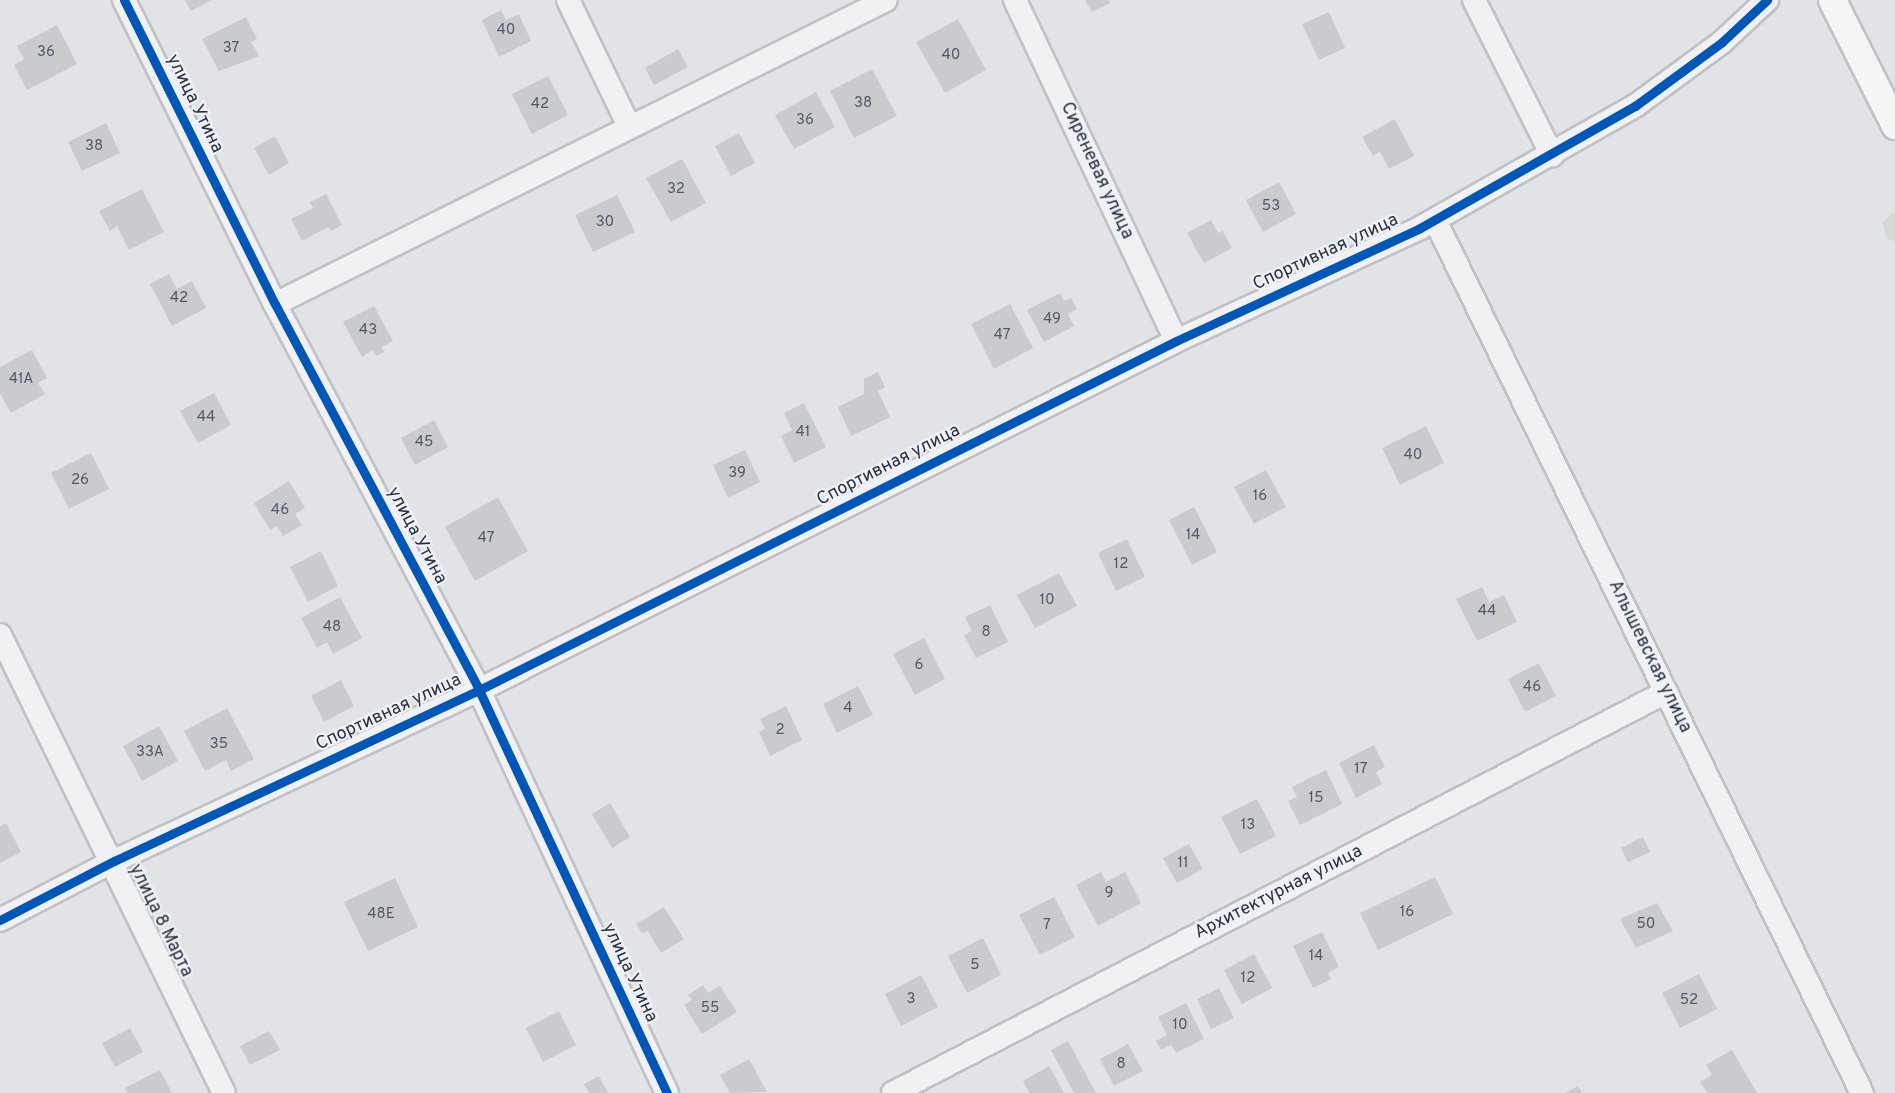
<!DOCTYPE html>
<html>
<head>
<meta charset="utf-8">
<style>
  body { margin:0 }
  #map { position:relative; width:1895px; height:1093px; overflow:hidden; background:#e1e3e6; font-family:Overpass,sans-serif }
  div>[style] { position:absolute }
  .green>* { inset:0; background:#d2dad1 }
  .building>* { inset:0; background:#c9cbce }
  .roads { filter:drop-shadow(2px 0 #bfc1c4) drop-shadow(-2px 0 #bfc1c4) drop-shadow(0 2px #bfc1c4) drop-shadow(0 -2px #bfc1c4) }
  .minor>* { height:22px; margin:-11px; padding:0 11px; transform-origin:11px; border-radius:11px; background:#f1f1f3 }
  .major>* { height:27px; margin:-13.5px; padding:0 13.5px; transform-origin:13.5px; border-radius:13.5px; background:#f5f5f6 }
  .cycleway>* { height:9px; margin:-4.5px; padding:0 4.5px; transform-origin:4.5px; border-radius:4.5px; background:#0057b8 }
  span { translate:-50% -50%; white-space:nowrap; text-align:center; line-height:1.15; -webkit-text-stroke:4.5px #eef2f6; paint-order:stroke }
  .number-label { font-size:15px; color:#515864 }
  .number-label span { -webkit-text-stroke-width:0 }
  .street-label { font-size:18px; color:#28313f }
</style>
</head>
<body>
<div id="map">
  <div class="green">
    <i style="clip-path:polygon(1893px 213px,1895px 214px,1895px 241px,1886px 239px,1883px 222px)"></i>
  </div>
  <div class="building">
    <i style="clip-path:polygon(185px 0,212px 0,191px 11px)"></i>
    <i style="clip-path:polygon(1085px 0,1109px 0,1110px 3px,1092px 12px)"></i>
    <i style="clip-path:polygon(501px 10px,506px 20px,519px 14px,531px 41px,499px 57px,482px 20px)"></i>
    <i style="clip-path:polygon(1329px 12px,1345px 48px,1319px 60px,1302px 24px)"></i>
    <i style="clip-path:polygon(246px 17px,257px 39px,251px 42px,259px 56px,219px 71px,202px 39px)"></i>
    <i style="clip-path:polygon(958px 19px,986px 70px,945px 93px,916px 42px)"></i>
    <i style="clip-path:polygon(57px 25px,77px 64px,27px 90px,14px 65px,24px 59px,17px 46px)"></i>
    <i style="clip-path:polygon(678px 49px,688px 67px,654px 85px,645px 68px)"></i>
    <i style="clip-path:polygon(872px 69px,897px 116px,854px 138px,830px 91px)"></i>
    <i style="clip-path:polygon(548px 76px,568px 115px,532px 134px,512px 94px)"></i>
    <i style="clip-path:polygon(816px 92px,835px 127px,794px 149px,775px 115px)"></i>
    <i style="clip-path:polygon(1395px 119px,1414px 156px,1389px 169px,1380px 152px,1373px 156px,1362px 137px)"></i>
    <i style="clip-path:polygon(106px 123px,120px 153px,82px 171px,68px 142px)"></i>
    <i style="clip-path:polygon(739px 133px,755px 163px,731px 176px,715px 146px)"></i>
    <i style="clip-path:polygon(275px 136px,289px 163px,269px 175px,254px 148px)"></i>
    <i style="clip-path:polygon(682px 159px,706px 203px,671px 222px,646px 178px)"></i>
    <i style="clip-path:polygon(1279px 182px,1296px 214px,1263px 232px,1246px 200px)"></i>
    <i style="clip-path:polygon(142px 189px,164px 232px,129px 250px,117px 226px,110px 231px,99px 211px)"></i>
    <i style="clip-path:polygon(326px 194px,342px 225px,331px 231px,328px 227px,302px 241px,291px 219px,313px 208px,310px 202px)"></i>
    <i style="clip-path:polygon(617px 195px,635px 232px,593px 252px,575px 215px)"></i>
    <i style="clip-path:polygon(1211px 220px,1218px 233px,1223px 231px,1232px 248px,1204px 263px,1187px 233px)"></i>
    <i style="clip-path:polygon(169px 274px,177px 289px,192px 281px,206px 308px,172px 326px,150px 284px)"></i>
    <i style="clip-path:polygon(1060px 293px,1064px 301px,1071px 298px,1077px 309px,1068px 314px,1074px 326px,1044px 342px,1027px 310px)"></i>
    <i style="clip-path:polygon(1010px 304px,1033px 348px,994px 369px,971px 324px)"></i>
    <i style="clip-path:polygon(374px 306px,393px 341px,381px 347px,384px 352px,376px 356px,373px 350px,362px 357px,343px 322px)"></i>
    <i style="clip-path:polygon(32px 350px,47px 378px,38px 383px,45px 394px,11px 413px,0 393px,0 367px)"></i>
    <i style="clip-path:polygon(878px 372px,885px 387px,878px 391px,890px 417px,851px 436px,838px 407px,864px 394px,864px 379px)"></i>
    <i style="clip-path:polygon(214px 393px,231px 425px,198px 443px,180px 411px)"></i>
    <i style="clip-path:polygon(804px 403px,826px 447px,794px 463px,781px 436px,792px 430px,784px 413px)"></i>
    <i style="clip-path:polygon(434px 420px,448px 447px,415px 465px,401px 438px)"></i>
    <i style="clip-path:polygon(1426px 426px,1444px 463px,1400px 485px,1382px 448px)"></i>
    <i style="clip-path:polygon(745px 450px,760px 482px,728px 498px,713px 465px)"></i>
    <i style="clip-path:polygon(91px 453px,109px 489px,69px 509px,51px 473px)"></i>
    <i style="clip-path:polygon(1266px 470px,1286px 507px,1254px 524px,1234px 487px)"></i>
    <i style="clip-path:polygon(289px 481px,305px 508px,295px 514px,302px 525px,283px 536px,277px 526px,270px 530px,254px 503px)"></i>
    <i style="clip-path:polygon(498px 497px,528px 551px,475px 581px,445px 527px)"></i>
    <i style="clip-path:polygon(1194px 507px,1217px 552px,1192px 565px,1169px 520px)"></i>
    <i style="clip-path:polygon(1127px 539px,1145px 577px,1116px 591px,1098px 553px)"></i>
    <i style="clip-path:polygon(321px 551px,338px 586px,308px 602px,290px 567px)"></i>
    <i style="clip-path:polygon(1059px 573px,1077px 606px,1035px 628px,1017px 595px)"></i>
    <i style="clip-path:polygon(1482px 587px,1489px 602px,1504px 595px,1517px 622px,1477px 641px,1456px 599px)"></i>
    <i style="clip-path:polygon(340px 597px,362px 638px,333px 654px,327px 642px,317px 648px,301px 618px)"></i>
    <i style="clip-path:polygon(990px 605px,1008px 642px,976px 658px,964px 635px,972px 631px,965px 617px)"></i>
    <i style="clip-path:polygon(924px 638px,945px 679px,915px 695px,893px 654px)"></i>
    <i style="clip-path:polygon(1539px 663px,1556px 696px,1525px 712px,1508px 679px)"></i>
    <i style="clip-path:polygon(341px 680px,354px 706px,324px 722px,311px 696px)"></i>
    <i style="clip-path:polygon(858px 686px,873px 715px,837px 733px,823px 704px)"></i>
    <i style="clip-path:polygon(786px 706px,802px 740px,770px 756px,759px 732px,765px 729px,760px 719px)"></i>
    <i style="clip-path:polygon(227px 708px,254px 759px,231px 771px,226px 760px,205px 771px,184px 731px)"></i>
    <i style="clip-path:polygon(159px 726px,178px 761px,142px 781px,123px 746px)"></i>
    <i style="clip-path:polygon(1374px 745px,1385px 767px,1376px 772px,1382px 784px,1356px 798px,1339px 763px)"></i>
    <i style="clip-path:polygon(1326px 770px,1342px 804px,1300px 825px,1288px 801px,1297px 797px,1292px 787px)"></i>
    <i style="clip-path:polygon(1257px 799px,1276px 836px,1240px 854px,1221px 817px)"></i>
    <i style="clip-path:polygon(610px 803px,630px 837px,612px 848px,592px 814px)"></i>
    <i style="clip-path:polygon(6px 823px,21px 852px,0 863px,0 826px)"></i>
    <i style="clip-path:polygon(1643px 837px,1650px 852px,1628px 862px,1621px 848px)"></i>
    <i style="clip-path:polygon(1189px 844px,1203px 869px,1177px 883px,1163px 858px)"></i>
    <i style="clip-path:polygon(1101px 872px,1106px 882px,1125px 872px,1141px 903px,1098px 926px,1076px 885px)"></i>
    <i style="clip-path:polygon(1435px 877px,1453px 914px,1378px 950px,1360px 913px)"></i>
    <i style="clip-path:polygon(395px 878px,418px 927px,368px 951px,344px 902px)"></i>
    <i style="clip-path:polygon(1054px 897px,1075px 937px,1040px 955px,1019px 915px)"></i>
    <i style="clip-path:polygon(1657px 903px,1673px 931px,1636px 948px,1620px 919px)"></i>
    <i style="clip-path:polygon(664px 907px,684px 939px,661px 953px,648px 931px,642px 933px,636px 924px)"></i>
    <i style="clip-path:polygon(1322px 932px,1339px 967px,1328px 973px,1331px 979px,1313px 988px,1293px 946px)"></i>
    <i style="clip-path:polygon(983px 938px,1001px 975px,967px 993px,948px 956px)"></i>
    <i style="clip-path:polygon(1254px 954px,1272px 988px,1242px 1004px,1224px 970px)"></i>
    <i style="clip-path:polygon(1699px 974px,1717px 1009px,1680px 1028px,1662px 993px)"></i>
    <i style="clip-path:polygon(921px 975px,938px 1007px,901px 1026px,885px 994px)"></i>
    <i style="clip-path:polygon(703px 985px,708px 993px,720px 986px,737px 1012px,702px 1034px,684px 1005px,692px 1000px,688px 995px)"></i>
    <i style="clip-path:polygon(1219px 988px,1234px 1018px,1211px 1029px,1197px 999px)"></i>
    <i style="clip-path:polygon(1186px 1003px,1204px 1039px,1176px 1053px,1171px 1045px,1161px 1050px,1156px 1041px,1167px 1035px,1158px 1017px)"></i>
    <i style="clip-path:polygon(559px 1011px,576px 1045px,543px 1062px,526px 1028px)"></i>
    <i style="clip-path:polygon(130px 1028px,143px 1052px,115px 1067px,102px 1043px)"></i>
    <i style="clip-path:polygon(269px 1031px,280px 1050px,250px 1065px,240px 1046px)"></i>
    <i style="clip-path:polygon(1068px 1041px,1096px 1093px,1074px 1093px,1051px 1050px)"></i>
    <i style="clip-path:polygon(1128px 1044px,1143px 1071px,1114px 1086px,1100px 1059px)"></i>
    <i style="clip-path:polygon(1732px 1050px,1757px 1093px,1707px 1093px,1700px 1082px,1712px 1075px,1706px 1065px)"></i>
    <i style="clip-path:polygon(749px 1059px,767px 1092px,730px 1093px,720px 1075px)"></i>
    <i style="clip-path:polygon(1049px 1066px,1064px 1093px,1029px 1093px,1023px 1081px)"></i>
    <i style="clip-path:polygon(160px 1070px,172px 1093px,127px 1093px,125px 1088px)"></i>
    <i style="clip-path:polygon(599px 1076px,608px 1093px,589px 1093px,584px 1084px)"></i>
    <i style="clip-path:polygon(1578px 1086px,1582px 1093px,1565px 1093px)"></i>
  </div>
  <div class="roads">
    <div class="minor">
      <i style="left:124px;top:0;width:339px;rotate:63.6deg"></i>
      <i style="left:275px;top:304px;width:437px;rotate:62.1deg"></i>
      <i style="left:479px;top:690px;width:445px;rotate:65deg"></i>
      <i style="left:568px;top:0;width:140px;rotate:64.2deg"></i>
      <i style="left:1015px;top:0;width:377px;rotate:64.7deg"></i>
      <i style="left:1474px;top:0;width:174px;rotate:63.3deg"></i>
      <i style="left:1435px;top:220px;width:972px;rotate:63.94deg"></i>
      <i style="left:275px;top:304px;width:682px;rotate:-26.45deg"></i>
      <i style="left:0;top:635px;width:510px;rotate:63.94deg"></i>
      <i style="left:0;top:920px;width:128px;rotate:-27.4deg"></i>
      <i style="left:114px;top:861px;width:403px;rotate:-25.1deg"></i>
      <i style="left:479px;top:690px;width:779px;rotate:-26.6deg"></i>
      <i style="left:1176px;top:341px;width:269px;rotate:-24.8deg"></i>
      <i style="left:1420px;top:228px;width:247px;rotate:-29.6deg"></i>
      <i style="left:1635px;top:106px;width:108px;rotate:-36.3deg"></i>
      <i style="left:1722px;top:42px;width:62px;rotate:-43deg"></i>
      <i style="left:893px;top:1093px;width:871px;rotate:-27.42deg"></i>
    </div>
    <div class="major">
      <i style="left:1832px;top:0;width:140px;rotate:63.3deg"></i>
    </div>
  </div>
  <div class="cycleway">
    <i style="left:124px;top:0;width:339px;rotate:63.6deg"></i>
    <i style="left:275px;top:304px;width:437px;rotate:62.1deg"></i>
    <i style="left:479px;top:690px;width:445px;rotate:65deg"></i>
    <i style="left:0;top:920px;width:128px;rotate:-27.4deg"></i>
    <i style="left:114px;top:861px;width:403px;rotate:-25.1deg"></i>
    <i style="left:479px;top:690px;width:779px;rotate:-26.6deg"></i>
    <i style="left:1176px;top:341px;width:269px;rotate:-24.8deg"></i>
    <i style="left:1420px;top:228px;width:247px;rotate:-29.6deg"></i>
    <i style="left:1635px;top:106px;width:108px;rotate:-36.3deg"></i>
    <i style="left:1722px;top:42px;width:62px;rotate:-43deg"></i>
  </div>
  <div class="number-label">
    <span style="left:506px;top:31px">40</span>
    <span style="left:231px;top:49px">37</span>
    <span style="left:46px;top:53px">36</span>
    <span style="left:951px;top:56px">40</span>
    <span style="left:863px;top:104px">38</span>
    <span style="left:540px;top:105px">42</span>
    <span style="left:805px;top:121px">36</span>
    <span style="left:94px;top:147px">38</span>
    <span style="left:676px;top:190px">32</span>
    <span style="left:1271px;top:207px">53</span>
    <span style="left:605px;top:223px">30</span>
    <span style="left:179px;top:299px">42</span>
    <span style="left:1052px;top:320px">49</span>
    <span style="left:368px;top:331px">43</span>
    <span style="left:1002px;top:336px">47</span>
    <span style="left:21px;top:380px">41А</span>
    <span style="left:206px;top:418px">44</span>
    <span style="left:803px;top:433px">41</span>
    <span style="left:424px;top:443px">45</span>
    <span style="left:1413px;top:456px">40</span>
    <span style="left:737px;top:474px">39</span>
    <span style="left:80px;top:481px">26</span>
    <span style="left:1260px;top:497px">16</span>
    <span style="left:280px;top:511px">46</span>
    <span style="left:1193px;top:536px">14</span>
    <span style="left:486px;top:539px">47</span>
    <span style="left:1121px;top:565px">12</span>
    <span style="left:1047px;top:601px">10</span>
    <span style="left:1487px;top:612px">44</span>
    <span style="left:332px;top:628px">48</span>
    <span style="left:986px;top:633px">8</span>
    <span style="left:919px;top:666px">6</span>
    <span style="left:1532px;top:688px">46</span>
    <span style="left:848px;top:709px">4</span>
    <span style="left:780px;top:731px">2</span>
    <span style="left:219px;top:745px">35</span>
    <span style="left:150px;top:753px">33А</span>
    <span style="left:1361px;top:770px">17</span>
    <span style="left:1316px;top:799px">15</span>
    <span style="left:1248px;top:826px">13</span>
    <span style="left:1183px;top:864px">11</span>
    <span style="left:1109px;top:894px">9</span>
    <span style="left:1407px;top:913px">16</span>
    <span style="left:381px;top:915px">48Е</span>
    <span style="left:1646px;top:925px">50</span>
    <span style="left:1047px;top:926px">7</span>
    <span style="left:1316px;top:957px">14</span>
    <span style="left:975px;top:966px">5</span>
    <span style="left:1248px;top:979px">12</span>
    <span style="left:911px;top:1000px">3</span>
    <span style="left:1689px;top:1001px">52</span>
    <span style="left:710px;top:1009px">55</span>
    <span style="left:1180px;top:1026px">10</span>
    <span style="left:1121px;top:1065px">8</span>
  </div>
  <div class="street-label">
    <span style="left:194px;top:104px;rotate:64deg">улица Утина</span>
    <span style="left:1096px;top:171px;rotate:65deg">Сиреневая улица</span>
    <span style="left:1326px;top:253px;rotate:-25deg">Спортивная улица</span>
    <span style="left:889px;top:466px;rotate:-27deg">Спортивная улица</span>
    <span style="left:416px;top:536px;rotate:62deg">улица Утина</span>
    <span style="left:1649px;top:657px;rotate:64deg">Алышевская улица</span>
    <span style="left:389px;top:713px;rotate:-25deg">Спортивная улица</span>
    <span style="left:1279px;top:893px;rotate:-27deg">Архитектурная улица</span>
    <span style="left:160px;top:921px;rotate:64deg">улица 8 Марта</span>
    <span style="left:629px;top:973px;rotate:65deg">улица Утина</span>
  </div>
</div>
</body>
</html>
